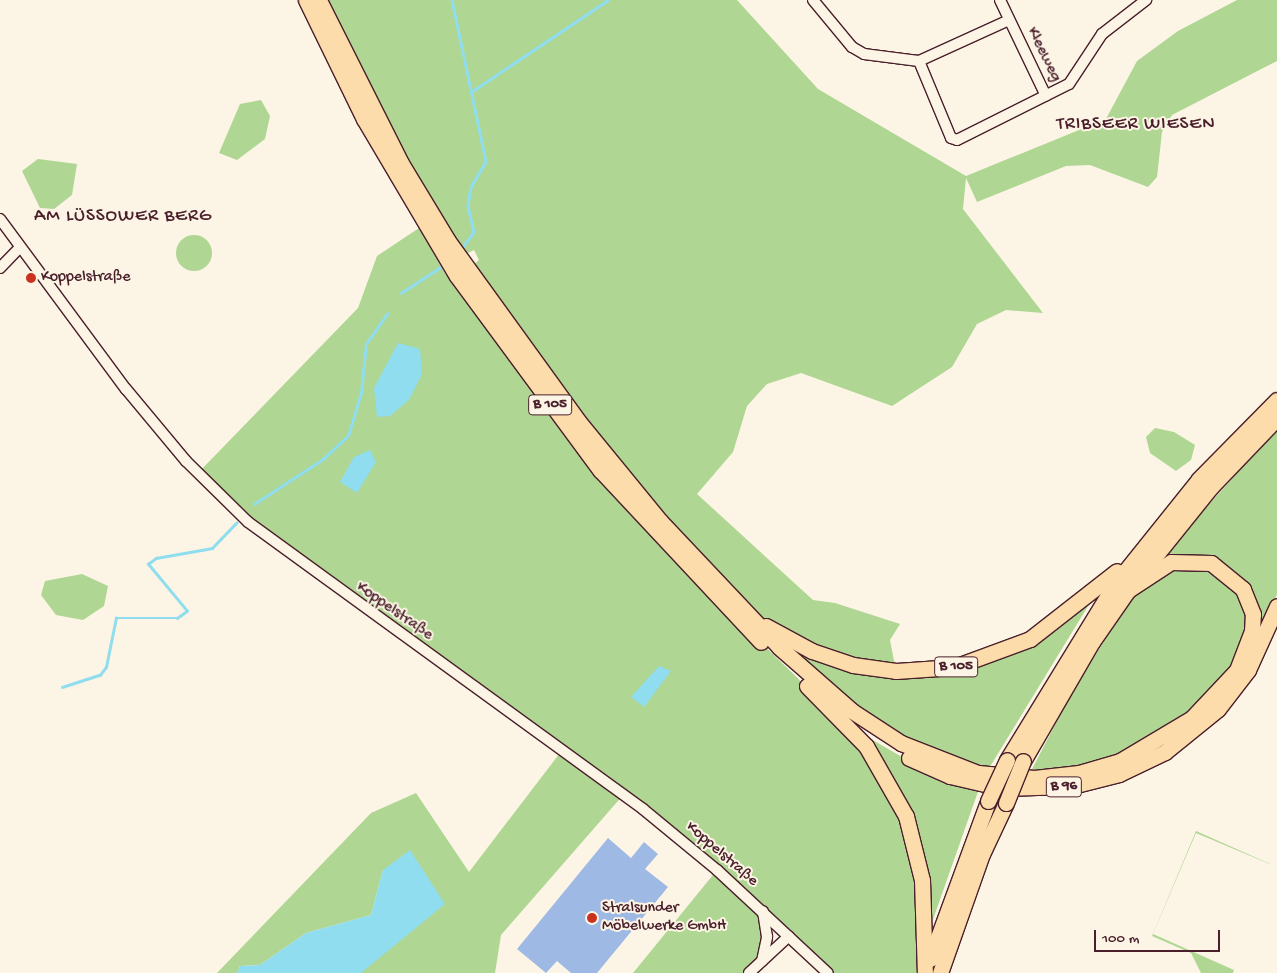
<!DOCTYPE html>
<html>
<head>
<meta charset="utf-8">
<style>
  body { margin:0 }
  #map { position:relative; width:1277px; height:973px; overflow:hidden; background:#fcf5e5; font-family:"Gochi Hand",sans-serif }
  div>[style] { position:absolute }
  .green>* { inset:0; background:#afd693 }
  .round { border-radius:50% }
  .water>* { inset:0; background:#8fddee }
  .stream>* { height:2.5px; margin:-1.25px; padding:0 1.25px; transform-origin:1.25px; border-radius:1.25px; background:#8fddee }
  .building>* { inset:0; background:#9fb9e5 }
  .roads { filter:drop-shadow(1px 0 #4a1f2b) drop-shadow(-1px 0 #4a1f2b) drop-shadow(0 1px #4a1f2b) drop-shadow(0 -1px #4a1f2b) }
  .minor>* { height:10px; margin:-5px; padding:0 5px; transform-origin:5px; border-radius:5px; background:#fcf5e5 }
  .highway>* { height:15px; margin:-7.5px; padding:0 7.5px; transform-origin:7.5px; border-radius:7.5px; background:#fddcac }
  .bridges { filter:drop-shadow(1px 0 #4a1f2b) drop-shadow(-1px 0 #4a1f2b) drop-shadow(0 1px #4a1f2b) drop-shadow(0 -1px #4a1f2b) }
  .highway-bridge>* { height:15px; margin:-7.5px; padding:0 7.5px; transform-origin:7.5px; border-radius:7.5px; background:#fddcac }
  .dots>* { width:14px; height:14px; translate:-50% -50%; box-sizing:border-box; border:2px solid #fcf5e5; border-radius:50% }
  span { translate:-50% -50%; white-space:nowrap; text-align:center; line-height:1.15; -webkit-text-stroke:4px #fcf5e5; paint-order:stroke }
  .shield-label span { padding:1px 4px; background:#fcf5e5; border:1px solid; border-radius:4px; -webkit-text-stroke-width:0 }
  .shield-label { font-size:15px; color:#4a1f2b; font-weight:700 }
  .street-label { font-size:16px; color:#4a1f2b }
  .poi-label { font-size:16px; color:#4a1f2b }
  .left { translate:0 -50%; text-align:left }
  .quarter-label { font-size:19px; color:#4a1f2b; letter-spacing:1px }
  .scale { position:absolute; left:1094px; top:930px; width:126px; height:22px; box-sizing:border-box; border:2px solid #4a1f2b; border-top:0; padding-left:6px; font-size:15px; line-height:18px; white-space:nowrap; color:#4a1f2b; -webkit-text-stroke:4px #fcf5e5; paint-order:stroke }
</style>
</head>
<body>
<div id="map">
  <div class="green">
    <i style="clip-path:polygon(326px 0,737px 0,818px 89px,966px 176px,1106px 119px,1137px 61px,1178px 31px,1237px 0,1277px 0,1277px 61px,1172px 115px,1162px 132px,1157px 177px,1148px 187px,1090px 165px,1066px 166px,977px 202px,966px 178px,963px 209px,1043px 313px,1006px 310px,977px 324px,952px 367px,892px 406px,801px 373px,767px 384px,747px 406px,733px 452px,697px 494px,813px 600px,835px 603px,900px 624px,890px 640px,896px 671px,853px 665px,746px 612px,660px 521px,472px 266px,479px 260px,474px 250px,466px 254px,429px 198px,377px 107px)"></i>
    <i style="clip-path:polygon(261px 100px,270px 116px,265px 139px,237px 160px,219px 153px,240px 104px)"></i>
    <i style="clip-path:polygon(38px 159px,77px 164px,72px 195px,54px 209px,40px 208px,22px 171px)"></i>
    <i style="clip-path:polygon(419px 228px,446px 275px,457px 276px,739px 621px,853px 732px,913px 838px,925px 973px,828px 973px,763px 912px,762px 961px,749px 973px,633px 973px,717px 870px,624px 794px,501px 935px,495px 973px,360px 973px,444px 904px,383px 870px,371px 915px,306px 933px,260px 965px,240px 966px,237px 973px,217px 973px,371px 813px,416px 793px,469px 872px,563px 749px,309px 570px,198px 473px,358px 308px,377px 256px)"></i>
    <i class="round" style="left:176px;top:235px;width:36px;height:36px"></i>
    <i style="clip-path:polygon(1155px 428px,1174px 432px,1195px 445px,1191px 460px,1176px 471px,1150px 453px,1146px 437px)"></i>
    <i style="clip-path:polygon(1277px 429px,1277px 594px,1257px 645px,1235px 681px,1181px 737px,1122px 769px,1084px 780px,1024px 785px,1026px 781px,1095px 772px,1140px 756px,1185px 729px,1238px 674px,1257px 630px,1257px 612px,1243px 580px,1204px 556px,1158px 561px)"></i>
    <i style="clip-path:polygon(1177px 563px,1226px 573px,1249px 612px,1241px 656px,1187px 718px,1098px 765px,1030px 773px,1072px 692px,1120px 616px,1143px 585px)"></i>
    <i style="clip-path:polygon(82px 574px,108px 586px,104px 606px,83px 620px,56px 615px,41px 595px,45px 581px)"></i>
    <i style="clip-path:polygon(1096px 593px,988px 770px,928px 751px,876px 722px,802px 662px,809px 653px,844px 666px,974px 665px)"></i>
    <i style="clip-path:polygon(864px 735px,909px 761px,980px 786px,931px 925px,905px 803px)"></i>
    <i style="clip-path:polygon(1196px 831px,1277px 867px,1196px 833px,1153px 934px,1234px 970px,1233px 973px,1201px 973px,1191px 953px,1152px 936px)"></i>
  </div>
  <div class="water">
    <i style="clip-path:polygon(398px 343px,420px 349px,422px 374px,409px 400px,390px 416px,377px 417px,374px 388px)"></i>
    <i style="clip-path:polygon(370px 450px,376px 462px,357px 493px,340px 482px,354px 457px)"></i>
    <i style="clip-path:polygon(659px 666px,671px 671px,644px 707px,631px 697px)"></i>
    <i style="clip-path:polygon(410px 850px,445px 904px,361px 973px,237px 973px,240px 966px,260px 965px,306px 933px,371px 915px,383px 870px)"></i>
  </div>
  <div class="stream">
    <i style="left:452px;top:0;width:166px;rotate:78.1deg"></i>
    <i style="left:486px;top:162px;width:29px;rotate:121deg"></i>
    <i style="left:471px;top:187px;width:19px;rotate:99deg"></i>
    <i style="left:468px;top:206px;width:27px;rotate:77deg"></i>
    <i style="left:474px;top:232px;width:22px;rotate:126deg"></i>
    <i style="left:471px;top:92px;width:165px;rotate:-33.9deg"></i>
    <i style="left:401px;top:293px;width:51px;rotate:-33.1deg"></i>
    <i style="left:254px;top:504px;width:82px;rotate:-33.1deg"></i>
    <i style="left:323px;top:459px;width:34px;rotate:-43deg"></i>
    <i style="left:348px;top:436px;width:45px;rotate:-73.2deg"></i>
    <i style="left:361px;top:393px;width:49px;rotate:-84.2deg"></i>
    <i style="left:366px;top:344px;width:37px;rotate:-55deg"></i>
    <i style="left:62px;top:687px;width:40px;rotate:-18deg"></i>
    <i style="left:100px;top:675px;width:10px;rotate:-53deg"></i>
    <i style="left:106px;top:667px;width:50px;rotate:-78.5deg"></i>
    <i style="left:116px;top:618px;width:61px"></i>
    <i style="left:177px;top:618px;width:12px;rotate:-35deg"></i>
    <i style="left:187px;top:611px;width:61px;rotate:-129.7deg"></i>
    <i style="left:148px;top:564px;width:10px;rotate:-37deg"></i>
    <i style="left:156px;top:558px;width:57px;rotate:-10.1deg"></i>
    <i style="left:212px;top:548px;width:35px;rotate:-46deg"></i>
  </div>
  <div class="building">
    <i style="clip-path:polygon(608px 838px,631px 858px,644px 842px,658px 854px,645px 869px,668px 887px,597px 973px,571px 973px,557px 961px,546px 973px,517px 949px)"></i>
  </div>
  <div class="roads">
    <div class="minor">
      <i style="left:813px;top:0;width:61px;rotate:50.3deg"></i>
      <i style="left:852px;top:47px;width:14px;rotate:30deg"></i>
      <i style="left:864px;top:54px;width:55px;rotate:7.3deg"></i>
      <i style="left:919px;top:61px;width:99px;rotate:-24.5deg"></i>
      <i style="left:1000px;top:0;width:106px;rotate:64.4deg"></i>
      <i style="left:919px;top:61px;width:83px;rotate:67.4deg"></i>
      <i style="left:951px;top:138px;width:6px;rotate:18deg"></i>
      <i style="left:957px;top:140px;width:125px;rotate:-26.6deg"></i>
      <i style="left:1069px;top:84px;width:60px;rotate:-56.6deg"></i>
      <i style="left:1102px;top:34px;width:56px;rotate:-37.7deg"></i>
      <i style="left:0;top:219px;width:212px;rotate:53.5deg"></i>
      <i style="left:126px;top:389px;width:94px;rotate:50.2deg"></i>
      <i style="left:186px;top:461px;width:87px;rotate:44.5deg"></i>
      <i style="left:248px;top:522px;width:488px;rotate:36deg"></i>
      <i style="left:643px;top:809px;width:96px;rotate:39.5deg"></i>
      <i style="left:717px;top:870px;width:151px;rotate:42.9deg"></i>
      <i style="left:0;top:268px;width:29px;rotate:-46deg"></i>
      <i style="left:762px;top:961px;width:25px;rotate:-78deg"></i>
      <i style="left:767px;top:937px;width:26px;rotate:-99deg"></i>
      <i style="left:749px;top:973px;width:54px;rotate:-42.8deg"></i>
    </div>
    <div class="highway">
      <i style="left:306px;top:0;width:132px;rotate:64deg"></i>
      <i style="left:364px;top:119px;width:182px;rotate:59.4deg"></i>
      <i style="left:457px;top:276px;width:242px;rotate:53.6deg"></i>
      <i style="left:601px;top:471px;width:234px;rotate:46.9deg"></i>
      <i style="left:319px;top:0;width:182px;rotate:63.3deg"></i>
      <i style="left:401px;top:163px;width:91px;rotate:58.9deg"></i>
      <i style="left:448px;top:241px;width:223px;rotate:54.1deg"></i>
      <i style="left:579px;top:422px;width:128px;rotate:50.7deg"></i>
      <i style="left:660px;top:521px;width:173px;rotate:46.6deg"></i>
      <i style="left:779px;top:647px;width:97px;rotate:41.2deg"></i>
      <i style="left:852px;top:711px;width:59px;rotate:33.1deg"></i>
      <i style="left:901px;top:743px;width:83px;rotate:21.3deg"></i>
      <i style="left:978px;top:773px;width:56px;rotate:5.1deg"></i>
      <i style="left:1034px;top:778px;width:45px;rotate:-6.3deg"></i>
      <i style="left:1079px;top:773px;width:43px;rotate:-16.3deg"></i>
      <i style="left:1120px;top:761px;width:84px;rotate:-30.8deg"></i>
      <i style="left:1192px;top:718px;width:66px;rotate:-46.8deg"></i>
      <i style="left:1237px;top:670px;width:42px;rotate:-69deg"></i>
      <i style="left:1252px;top:631px;width:17px;rotate:-87deg"></i>
      <i style="left:1253px;top:614px;width:27px;rotate:-112deg"></i>
      <i style="left:1243px;top:589px;width:41px;rotate:-140.9deg"></i>
      <i style="left:1211px;top:563px;width:40px;rotate:-178.6deg"></i>
      <i style="left:1171px;top:562px;width:51px;rotate:146.9deg"></i>
      <i style="left:766px;top:626px;width:52px;rotate:28.5deg"></i>
      <i style="left:812px;top:651px;width:43px;rotate:18.9deg"></i>
      <i style="left:853px;top:665px;width:43px;rotate:7.9deg"></i>
      <i style="left:896px;top:671px;width:58px;rotate:-3.9deg"></i>
      <i style="left:954px;top:667px;width:81px;rotate:-20.2deg"></i>
      <i style="left:1030px;top:639px;width:110px;rotate:-38deg"></i>
      <i style="left:807px;top:686px;width:84px;rotate:45.5deg"></i>
      <i style="left:866px;top:746px;width:81px;rotate:60.3deg"></i>
      <i style="left:906px;top:816px;width:66px;rotate:76deg"></i>
      <i style="left:922px;top:880px;width:93px;rotate:88.2deg"></i>
      <i style="left:909px;top:758px;width:45px;rotate:23.7deg"></i>
      <i style="left:950px;top:776px;width:53px;rotate:13deg"></i>
      <i style="left:1002px;top:788px;width:70px;rotate:-1.6deg"></i>
      <i style="left:1072px;top:786px;width:49px;rotate:-14.3deg"></i>
      <i style="left:1119px;top:774px;width:51px;rotate:-25.6deg"></i>
      <i style="left:1165px;top:752px;width:68px;rotate:-39.1deg"></i>
      <i style="left:1218px;top:709px;width:49px;rotate:-52.4deg"></i>
      <i style="left:1248px;top:670px;width:70px;rotate:-65.6deg"></i>
      <i style="left:1007px;top:760px;width:206px;rotate:-58.5deg"></i>
      <i style="left:1115px;top:584px;width:134px;rotate:-51.3deg"></i>
      <i style="left:1199px;top:479px;width:111px;rotate:-45.4deg"></i>
      <i style="left:1023px;top:761px;width:138px;rotate:-59.9deg"></i>
      <i style="left:1092px;top:642px;width:63px;rotate:-55.3deg"></i>
      <i style="left:1128px;top:590px;width:131px;rotate:-51.2deg"></i>
      <i style="left:1210px;top:488px;width:97px;rotate:-46.3deg"></i>
      <i style="left:930px;top:959px;width:168px;rotate:-69.8deg"></i>
      <i style="left:940px;top:973px;width:126px;rotate:-70.6deg"></i>
      <i style="left:982px;top:854px;width:56px;rotate:-64.8deg"></i>
    </div>
  </div>
  <div class="bridges">
    <div class="highway-bridge">
      <i style="left:988px;top:801px;width:45px;rotate:-65.1deg"></i>
      <i style="left:1006px;top:803px;width:45px;rotate:-68deg"></i>
    </div>
  </div>
  <div class="dots">
    <i style="left:31px;top:278px;background:#c8321e"></i>
    <i style="left:592px;top:918px;background:#c8321e"></i>
  </div>
  <div class="shield-label">
    <span style="left:550px;top:405px">B 105</span>
    <span style="left:956px;top:667px">B 105</span>
    <span style="left:1064px;top:787px">B 96</span>
  </div>
  <div class="street-label">
    <span style="left:1043px;top:55px;rotate:64deg">Kleeweg</span>
    <span style="left:394px;top:612px;rotate:35deg">Koppelstraße</span>
    <span style="left:721px;top:855px;rotate:41deg">Koppelstraße</span>
  </div>
  <div class="poi-label">
    <span class="left" style="left:41px;top:278px">Koppelstraße</span>
    <span class="left" style="left:602px;top:918px">Stralsunder<br>Möbelwerke GmbH</span>
  </div>
  <div class="quarter-label">
    <span style="left:1136px;top:125px">TRIBSEER WIESEN</span>
    <span style="left:123px;top:217px">AM LÜSSOWER BERG</span>
  </div>
  <div class="scale">100 m</div>
</div>
</body>
</html>
